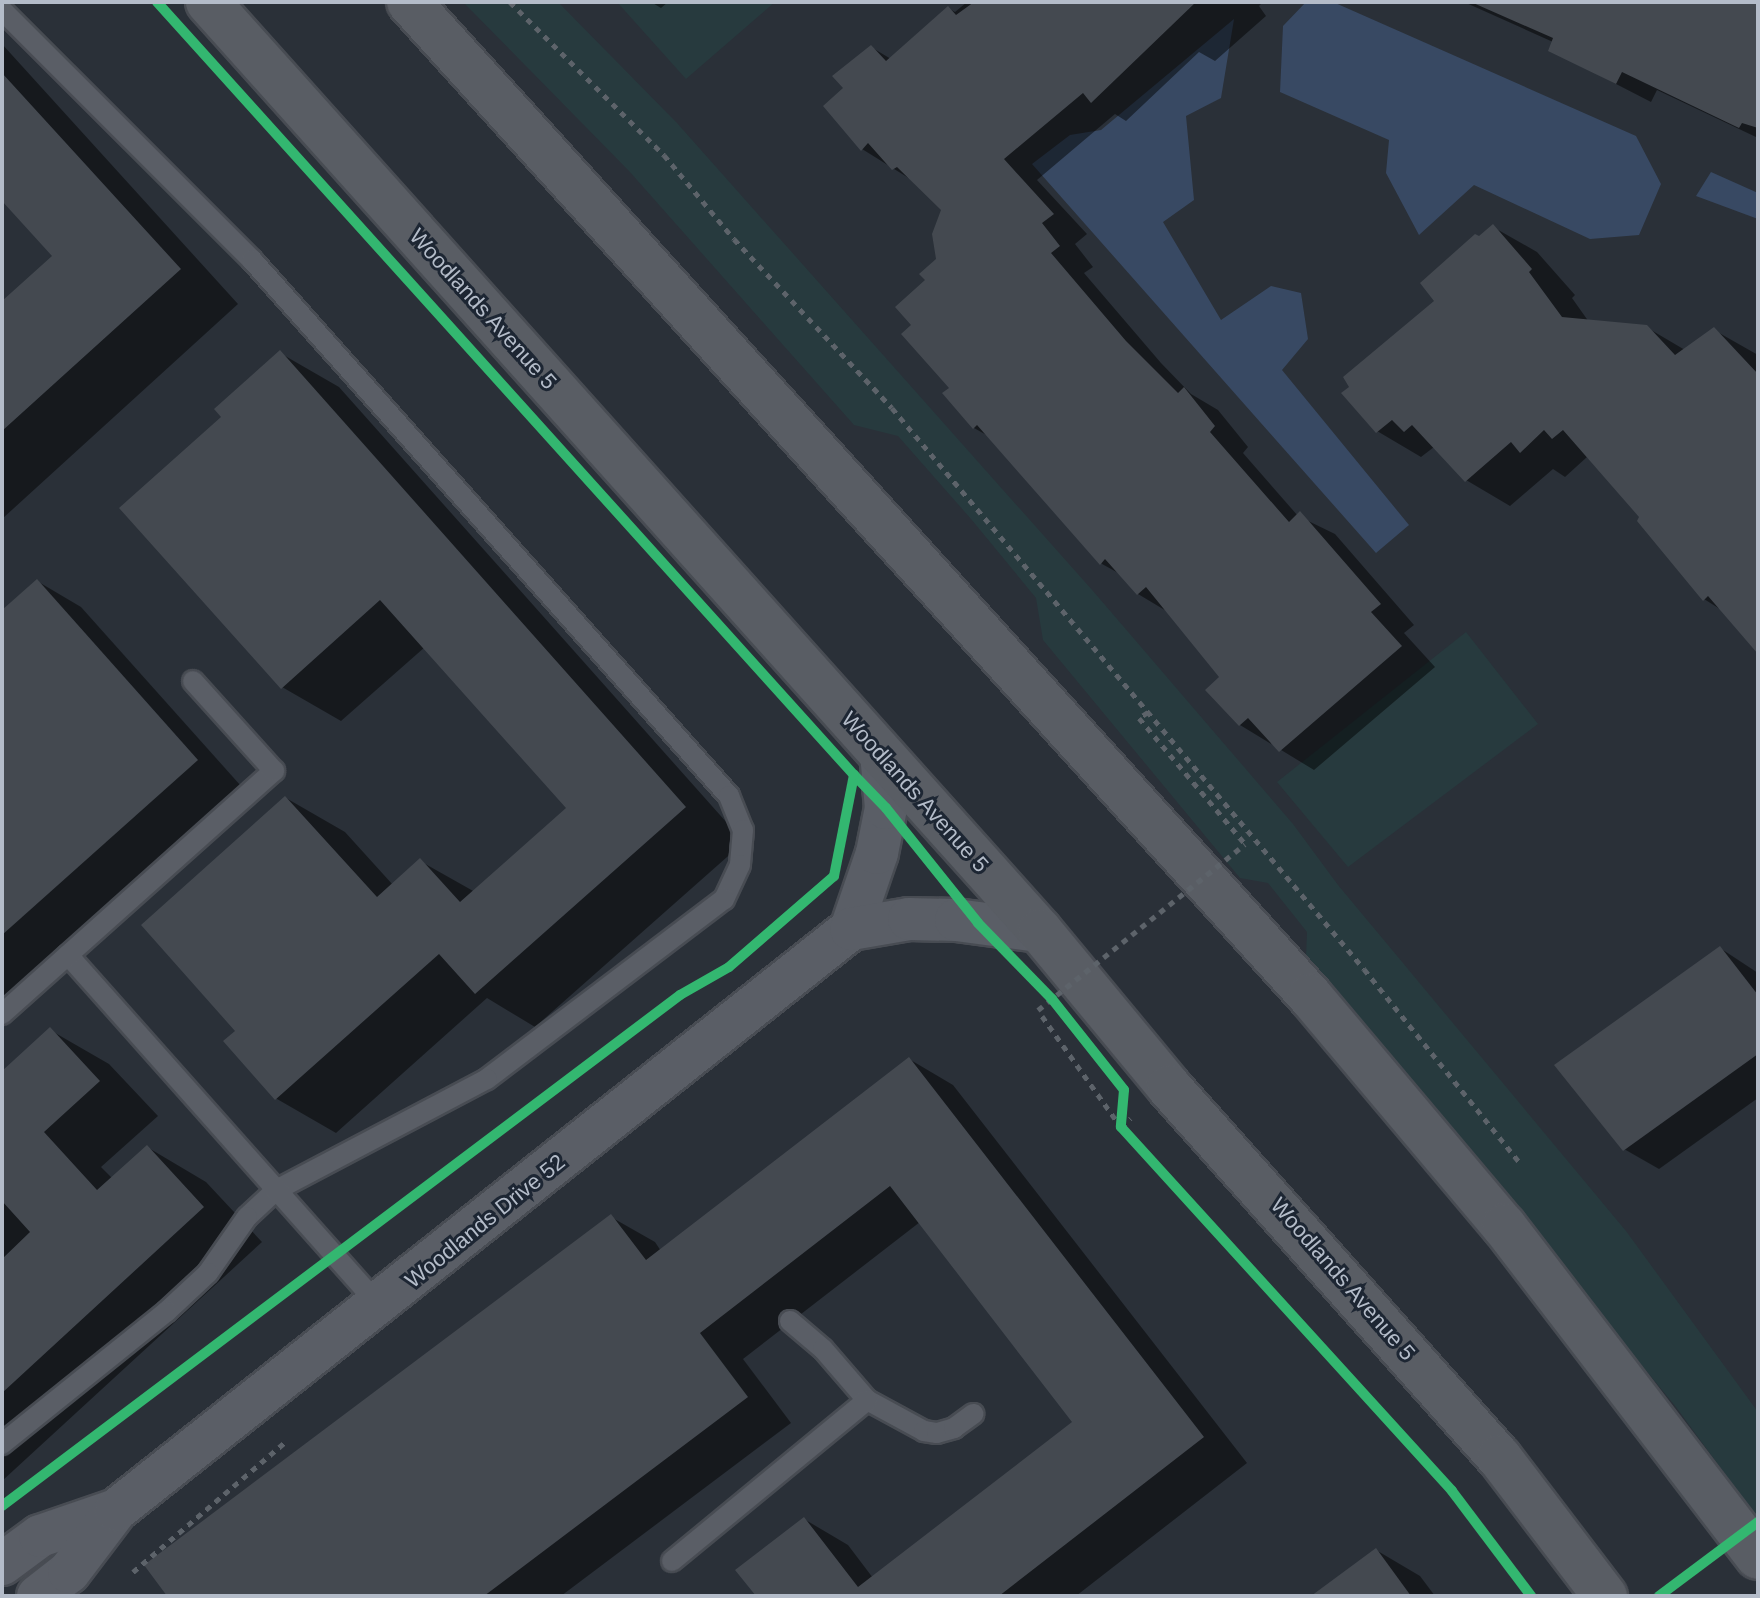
<!DOCTYPE html>
<html>
<head>
<meta charset="utf-8">
<style>
  body { margin:0 }
  #map { position:relative; width:1760px; height:1598px; overflow:hidden; background:#2a3038; font-family:Helvetica,sans-serif }
  div>[style] { position:absolute }
  .green>* { inset:0; background:#273a3e }
  .water>* { inset:0; background:#384963 }
  .shadow>* { inset:0; background:#0007 }
  .building>* { inset:0; background:#444950 }
  .path>* { height:5px; margin-top:-2.5px; transform-origin:0; background:repeating-linear-gradient(90deg,#5d636a 0 6px,transparent 0 12px) }
  .roads { filter:drop-shadow(2px 0 #484c53) drop-shadow(-2px 0 #484c53) drop-shadow(0 2px #484c53) drop-shadow(0 -2px #484c53) }
  .lane>* { height:20px; margin:-10px; padding:0 10px; transform-origin:10px; border-radius:10px; background:#5a5e66 }
  .street>* { height:42px; margin:-21px; padding:0 21px; transform-origin:21px; border-radius:21px; background:#5a5e66 }
  .secondary>* { height:44px; margin:-22px; padding:0 22px; transform-origin:22px; border-radius:22px; background:#595d64 }
  .path-bridge>* { height:5px; margin-top:-2.5px; transform-origin:0; background:repeating-linear-gradient(90deg,#5d636a 0 6px,transparent 0 12px) }
  .cycleway>* { height:10px; margin:-5px; padding:0 5px; transform-origin:5px; border-radius:5px; background:#33b770 }
  span { translate:-50% -50%; white-space:nowrap; text-align:center; line-height:1.15; -webkit-text-stroke:6px #1d2633; paint-order:stroke }
  .street-label { font-size:22px; color:#b4bcc9 }
  .frame { position:absolute; inset:0; border:4px solid #b4bcc9; pointer-events:none }
</style>
</head>
<body>
<div id="map">
  <div class="green">
    <i style="clip-path:polygon(463px 2px,558px 2px,677px 123px,1093px 591px,1293px 824px,1338px 885px,1626px 1231px,1758px 1412px,1758px 1519px,1676px 1407px,1306px 957px,1307px 932px,1268px 883px,1240px 878px,1043px 640px,1036px 598px,971px 519px,898px 436px,854px 425px,629px 171px)"></i>
    <i style="clip-path:polygon(617px 2px,775px 2px,686px 79px)"></i>
    <i style="clip-path:polygon(1466px 632px,1538px 724px,1348px 867px,1277px 782px)"></i>
  </div>
  <div class="water">
    <i style="clip-path:polygon(1306px 2px,1333px 2px,1636px 136px,1661px 184px,1639px 235px,1590px 239px,1474px 185px,1419px 235px,1386px 173px,1389px 140px,1280px 92px,1283px 26px)"></i>
    <i style="clip-path:polygon(1234px 19px,1221px 98px,1186px 116px,1194px 200px,1163px 222px,1221px 320px,1271px 286px,1301px 293px,1308px 339px,1282px 370px,1409px 525px,1376px 553px,1032px 164px,1070px 135px,1101px 130px)"></i>
    <i style="clip-path:polygon(1711px 172px,1758px 193px,1758px 219px,1696px 196px)"></i>
  </div>
  <div class="shadow">
    <i style="clip-path:polygon(651px 2px,668px 2px,661px 8px)"></i>
    <i style="clip-path:polygon(967px 2px,1263px 2px,1259px 6px,1266px 16px,1215px 61px,1199px 52px,1126px 121px,1115px 114px,1037px 180px,1087px 234px,1075px 244px,1093px 267px,1084px 273px,1161px 363px,1191px 394px,1218px 410px,1248px 447px,1243px 453px,1298px 516px,1335px 534px,1414px 625px,1404px 633px,1435px 667px,1314px 770px,1240px 725px,1222px 677px,1168px 612px,1138px 594px,1122px 575px,1102px 564px,990px 437px,974px 428px,913px 325px,939px 260px,943px 210px,915px 182px,862px 149px,846px 89px,871px 47px,891px 59px,948px 8px,955px 12px)"></i>
    <i style="clip-path:polygon(1464px 2px,1758px 2px,1758px 138px,1657px 90px,1651px 102px,1550px 50px,1553px 42px)"></i>
    <i style="clip-path:polygon(2px 44px,238px 304px,2px 519px,2px 304px,55px 256px,2px 198px)"></i>
    <i style="clip-path:polygon(1493px 227px,1537px 252px,1575px 295px,1572px 298px,1589px 322px,1646px 327px,1685px 350px,1714px 330px,1758px 355px,1758px 650px,1723px 611px,1704px 599px,1642px 517px,1587px 457px,1565px 477px,1553px 469px,1510px 506px,1466px 480px,1434px 447px,1421px 457px,1377px 431px,1437px 301px,1480px 238px)"></i>
    <i style="clip-path:polygon(280px 353px,339px 387px,744px 842px,535px 1027px,487px 998px,336px 1133px,277px 1099px,226px 1041px,238px 1031px,286px 798px,345px 832px,393px 885px,420px 861px,475px 892px,568px 808px,425px 647px,341px 721px,282px 687px,224px 417px)"></i>
    <i style="clip-path:polygon(37px 581px,81px 607px,241px 786px,2px 999px,2px 612px)"></i>
    <i style="clip-path:polygon(1720px 948px,1758px 973px,1758px 1098px,1659px 1169px,1624px 1149px)"></i>
    <i style="clip-path:polygon(50px 1030px,109px 1064px,158px 1116px,101px 1167px,113px 1179px,147px 1147px,206px 1182px,262px 1242px,2px 1481px,2px 1074px)"></i>
    <i style="clip-path:polygon(909px 1059px,953px 1085px,1247px 1463px,1076px 1596px,758px 1596px,804px 1519px,848px 1545px,873px 1578px,1075px 1422px,920px 1222px,743px 1359px,791px 1423px,561px 1596px,170px 1596px,611px 1217px,655px 1242px,661px 1251px)"></i>
    <i style="clip-path:polygon(1376px 1550px,1420px 1576px,1435px 1596px,1314px 1596px)"></i>
  </div>
  <div class="building">
    <i style="clip-path:polygon(974px 2px,1196px 2px,1091px 103px,1083px 93px,1004px 159px,1054px 214px,1042px 223px,1060px 246px,1051px 253px,1126px 341px,1178px 393px,1184px 387px,1215px 426px,1210px 432px,1289px 522px,1300px 511px,1381px 604px,1371px 612px,1402px 646px,1279px 752px,1248px 718px,1239px 726px,1205px 690px,1219px 677px,1146px 587px,1137px 595px,1105px 559px,1100px 565px,977px 425px,973px 429px,942px 393px,949px 388px,901px 334px,911px 325px,895px 307px,925px 280px,919px 274px,936px 259px,932px 234px,941px 210px,897px 167px,892px 170px,868px 143px,861px 151px,823px 106px,843px 88px,832px 76px,871px 45px,886px 61px,948px 6px,956px 15px)"></i>
    <i style="clip-path:polygon(1471px 2px,1758px 2px,1758px 128px,1742px 123px,1739px 128px,1622px 72px,1616px 84px,1548px 51px,1553px 38px)"></i>
    <i style="clip-path:polygon(2px 73px,181px 269px,2px 431px,2px 301px,52px 256px,2px 201px)"></i>
    <i style="clip-path:polygon(1493px 224px,1532px 269px,1529px 272px,1562px 317px,1647px 325px,1675px 355px,1714px 327px,1758px 374px,1758px 654px,1708px 596px,1703px 601px,1637px 521px,1639px 517px,1563px 430px,1552px 439px,1544px 430px,1520px 453px,1511px 442px,1465px 482px,1412px 425px,1404px 432px,1392px 420px,1376px 433px,1341px 393px,1349px 387px,1343px 377px,1434px 301px,1420px 283px,1475px 234px,1479px 236px)"></i>
    <i style="clip-path:polygon(280px 350px,686px 807px,475px 994px,439px 954px,275px 1100px,223px 1041px,235px 1031px,141px 925px,285px 796px,377px 897px,420px 858px,460px 902px,566px 808px,380px 600px,281px 689px,119px 508px,221px 417px,214px 409px)"></i>
    <i style="clip-path:polygon(37px 579px,198px 760px,2px 935px,2px 610px)"></i>
    <i style="clip-path:polygon(1720px 946px,1758px 995px,1758px 1054px,1623px 1151px,1554px 1065px)"></i>
    <i style="clip-path:polygon(50px 1027px,100px 1081px,44px 1132px,97px 1190px,147px 1145px,204px 1207px,2px 1393px,2px 1259px,30px 1232px,2px 1201px,2px 1071px)"></i>
    <i style="clip-path:polygon(909px 1057px,1204px 1437px,999px 1596px,756px 1596px,735px 1570px,804px 1517px,858px 1587px,1072px 1422px,890px 1186px,700px 1333px,748px 1397px,484px 1596px,167px 1596px,144px 1565px,611px 1214px,646px 1260px)"></i>
    <i style="clip-path:polygon(1376px 1548px,1411px 1596px,1311px 1596px)"></i>
  </div>
  <div class="path">
    <i style="left:510px;top:2px;width:217px;rotate:44.8deg"></i>
    <i style="left:664px;top:155px;width:109px;rotate:50.2deg"></i>
    <i style="left:734px;top:239px;width:231px;rotate:46.9deg"></i>
    <i style="left:892px;top:408px;width:733px;rotate:49.92deg"></i>
    <i style="left:1364px;top:969px;width:248px;rotate:51.2deg"></i>
    <i style="left:1148px;top:712px;width:11px;rotate:146deg"></i>
    <i style="left:1139px;top:718px;width:165px;rotate:49.9deg"></i>
    <i style="left:1042px;top:1016px;width:136px;rotate:54.6deg"></i>
    <i style="left:1121px;top:1127px;width:13px;rotate:-42deg"></i>
    <i style="left:133px;top:1572px;width:199px;rotate:-40.5deg"></i>
  </div>
  <div class="roads">
    <div class="lane">
      <i style="left:2px;top:10px;width:354px;rotate:45deg"></i>
      <i style="left:252px;top:260px;width:718px;rotate:48.33deg"></i>
      <i style="left:729px;top:796px;width:37px;rotate:68deg"></i>
      <i style="left:743px;top:830px;width:35px;rotate:95deg"></i>
      <i style="left:740px;top:865px;width:38px;rotate:115deg"></i>
      <i style="left:724px;top:899px;width:298px;rotate:142.8deg"></i>
      <i style="left:487px;top:1079px;width:240px;rotate:152.2deg"></i>
      <i style="left:275px;top:1191px;width:38px;rotate:137deg"></i>
      <i style="left:247px;top:1217px;width:68px;rotate:124.9deg"></i>
      <i style="left:208px;top:1273px;width:57px;rotate:137.1deg"></i>
      <i style="left:166px;top:1312px;width:211px;rotate:141.2deg"></i>
      <i style="left:68px;top:955px;width:468px;rotate:48.4deg"></i>
      <i style="left:2px;top:1014px;width:365px;rotate:-41.8deg"></i>
      <i style="left:274px;top:771px;width:121px;rotate:-132deg"></i>
      <i style="left:790px;top:1321px;width:43px;rotate:40.3deg"></i>
      <i style="left:823px;top:1349px;width:67px;rotate:49.2deg"></i>
      <i style="left:867px;top:1400px;width:65px;rotate:28.5deg"></i>
      <i style="left:924px;top:1431px;width:13px;rotate:9deg"></i>
      <i style="left:937px;top:1433px;width:18px;rotate:-16deg"></i>
      <i style="left:954px;top:1428px;width:24px;rotate:-36deg"></i>
      <i style="left:672px;top:1561px;width:253px;rotate:-39.5deg"></i>
    </div>
    <div class="street">
      <i style="left:851px;top:929px;width:80px;rotate:-71.1deg"></i>
      <i style="left:877px;top:853px;width:46px;rotate:-78.7deg"></i>
      <i style="left:886px;top:808px;width:55px;rotate:-95.2deg"></i>
      <i style="left:2px;top:1564px;width:47px;rotate:-36.4deg"></i>
      <i style="left:40px;top:1536px;width:80px;rotate:-18.9deg"></i>
      <i style="left:38px;top:1596px;width:39px;rotate:-38deg"></i>
      <i style="left:69px;top:1572px;width:78px;rotate:-52.8deg"></i>
      <i style="left:116px;top:1510px;width:937px;rotate:-38.33deg"></i>
      <i style="left:851px;top:929px;width:59px;rotate:-9.8deg"></i>
      <i style="left:909px;top:919px;width:47px;rotate:1.2deg"></i>
      <i style="left:956px;top:920px;width:85px;rotate:7.5deg"></i>
    </div>
    <div class="secondary">
      <i style="left:208px;top:2px;width:1247px;rotate:48.15deg"></i>
      <i style="left:1040px;top:931px;width:202px;rotate:50.4deg"></i>
      <i style="left:1169px;top:1087px;width:496px;rotate:48.3deg"></i>
      <i style="left:1499px;top:1457px;width:175px;rotate:52.7deg"></i>
      <i style="left:409px;top:2px;width:1342px;rotate:47.81deg"></i>
      <i style="left:1310px;top:996px;width:301px;rotate:49.9deg"></i>
      <i style="left:1504px;top:1226px;width:417px;rotate:52.5deg"></i>
    </div>
  </div>
  <div class="path-bridge">
    <i style="left:1038px;top:1010px;width:265px;rotate:-38.7deg"></i>
  </div>
  <div class="cycleway">
    <i style="left:854px;top:775px;width:46px;rotate:45.9deg"></i>
    <i style="left:886px;top:808px;width:147px;rotate:51.3deg"></i>
    <i style="left:978px;top:923px;width:106px;rotate:45.8deg"></i>
    <i style="left:1052px;top:999px;width:116px;rotate:51.6deg"></i>
    <i style="left:1124px;top:1090px;width:37px;rotate:95deg"></i>
    <i style="left:1121px;top:1127px;width:492px;rotate:47.7deg"></i>
    <i style="left:1452px;top:1491px;width:131px;rotate:53deg"></i>
    <i style="left:2px;top:1506px;width:849px;rotate:-37deg"></i>
    <i style="left:680px;top:995px;width:56px;rotate:-29.7deg"></i>
    <i style="left:729px;top:967px;width:139px;rotate:-40.9deg"></i>
    <i style="left:834px;top:876px;width:103px;rotate:-78.8deg"></i>
    <i style="left:854px;top:775px;width:1041px;rotate:-132.04deg"></i>
    <i style="left:1659px;top:1596px;width:124px;rotate:-36.8deg"></i>
  </div>
  <div class="street-label">
    <span style="left:483px;top:309px;rotate:48deg">Woodlands Avenue 5</span>
    <span style="left:915px;top:792px;rotate:48deg">Woodlands Avenue 5</span>
    <span style="left:485px;top:1221px;rotate:-39deg">Woodlands Drive 52</span>
    <span style="left:1343px;top:1279px;rotate:49deg">Woodlands Avenue 5</span>
  </div>
  <div class="frame"></div>
</div>
</body>
</html>
